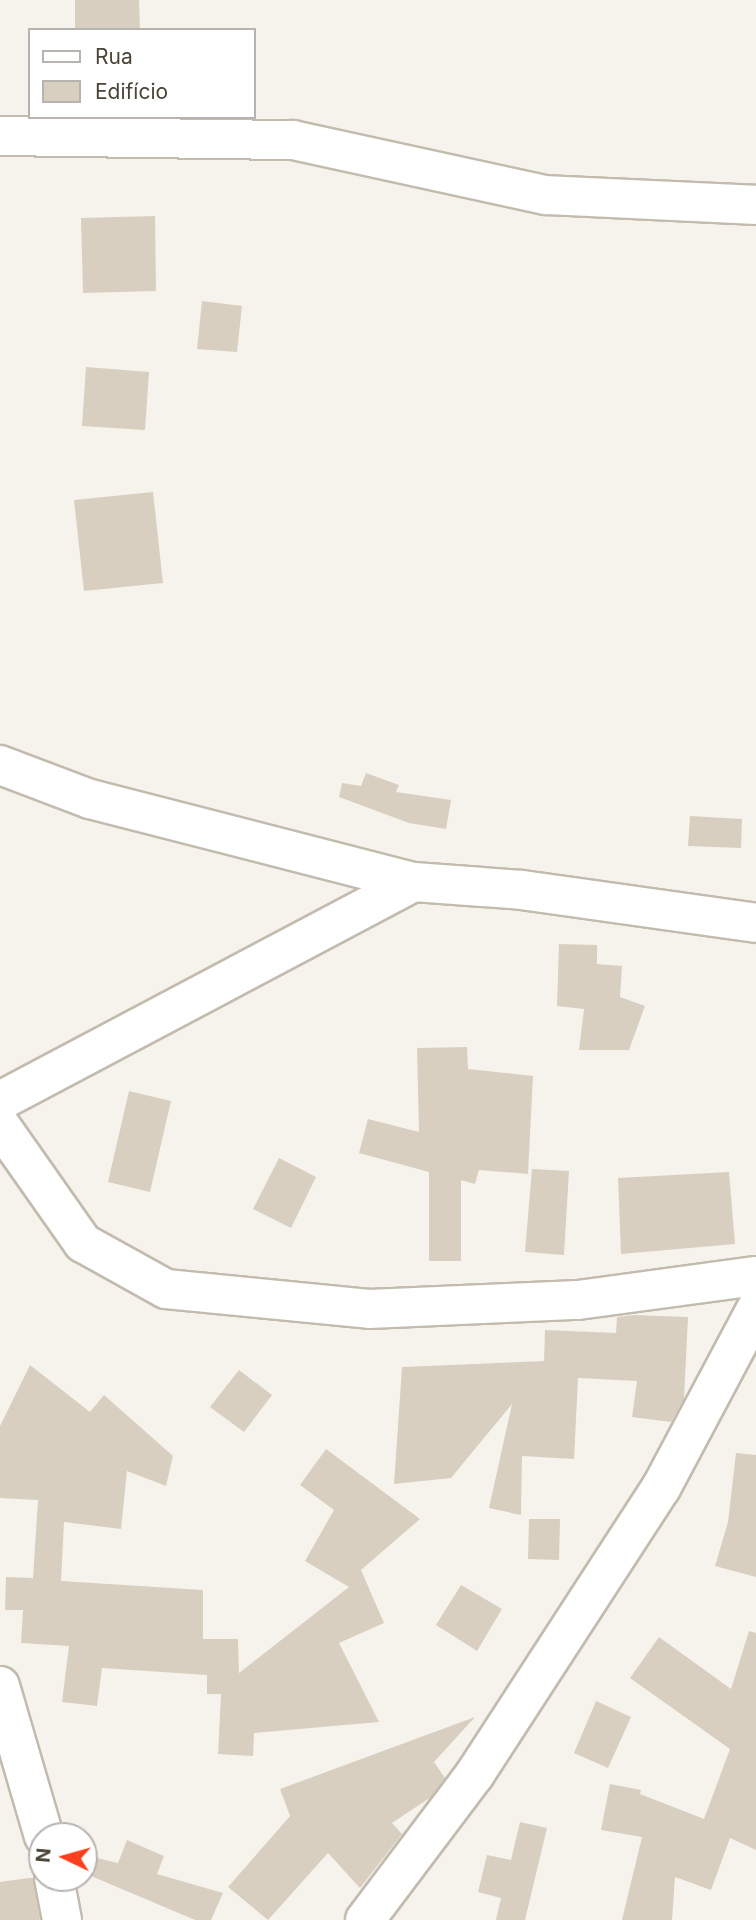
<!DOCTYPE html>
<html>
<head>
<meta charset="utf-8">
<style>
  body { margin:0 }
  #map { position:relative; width:756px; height:1920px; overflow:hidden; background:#f6f3ec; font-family:Inter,sans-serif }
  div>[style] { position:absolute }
  .building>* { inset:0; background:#d8cfc1 }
  .roads { filter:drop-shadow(2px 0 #c2bbae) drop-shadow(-2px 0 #c2bbae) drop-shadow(0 2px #c2bbae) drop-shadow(0 -2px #c2bbae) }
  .street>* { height:38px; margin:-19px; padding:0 19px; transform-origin:19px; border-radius:19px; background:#fff }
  span { translate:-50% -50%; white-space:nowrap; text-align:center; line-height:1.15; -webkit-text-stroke:7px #fff; paint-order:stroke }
  .legend { position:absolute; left:28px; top:28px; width:228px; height:91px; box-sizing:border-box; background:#fff; border:2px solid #b7b4b0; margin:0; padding:9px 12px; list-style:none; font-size:21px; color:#4b4439 }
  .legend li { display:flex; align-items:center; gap:14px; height:35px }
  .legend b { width:35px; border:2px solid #b7b4b0 }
  .north { position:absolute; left:28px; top:1822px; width:70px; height:70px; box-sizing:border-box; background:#fff; border:2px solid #b7b4b0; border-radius:50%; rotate:275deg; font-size:19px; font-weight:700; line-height:28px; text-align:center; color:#4b4439 }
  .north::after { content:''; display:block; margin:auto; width:24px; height:32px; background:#fc3f1d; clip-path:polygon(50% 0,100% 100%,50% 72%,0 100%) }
</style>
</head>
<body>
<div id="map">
  <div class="building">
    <i style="clip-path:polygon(75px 0,139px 0,140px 30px,75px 30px)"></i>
    <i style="clip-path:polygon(155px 216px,156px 291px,83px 293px,81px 218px)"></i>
    <i style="clip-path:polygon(202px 301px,242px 306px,237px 352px,197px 349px)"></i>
    <i style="clip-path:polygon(86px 367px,149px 372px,145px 430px,82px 426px)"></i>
    <i style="clip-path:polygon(153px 492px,163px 583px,84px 591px,74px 500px)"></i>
    <i style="clip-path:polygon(366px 773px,399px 785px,396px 792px,451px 800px,446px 829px,409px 823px,339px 797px,342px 783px,361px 786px)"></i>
    <i style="clip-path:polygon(690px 816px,742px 819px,741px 848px,688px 846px)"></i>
    <i style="clip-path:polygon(559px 944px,597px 945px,597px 964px,622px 966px,620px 997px,645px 1006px,629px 1050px,579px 1050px,584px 1009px,557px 1006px)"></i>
    <i style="clip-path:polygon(467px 1047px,468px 1069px,533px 1076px,528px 1174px,479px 1170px,475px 1184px,461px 1180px,461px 1261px,429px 1261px,429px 1172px,359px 1153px,368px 1119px,419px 1132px,417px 1048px)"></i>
    <i style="clip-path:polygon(129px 1091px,171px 1101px,150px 1192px,108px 1182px)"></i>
    <i style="clip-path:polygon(279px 1158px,316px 1177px,291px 1228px,253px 1209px)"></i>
    <i style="clip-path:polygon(532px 1169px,569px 1171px,564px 1255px,525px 1252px)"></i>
    <i style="clip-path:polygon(729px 1172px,735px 1244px,621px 1254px,618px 1178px)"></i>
    <i style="clip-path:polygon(634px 1315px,688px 1317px,684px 1399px,671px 1422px,632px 1417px,637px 1381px,578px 1378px,574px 1459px,522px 1456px,521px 1515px,489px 1508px,512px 1404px,451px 1478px,394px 1484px,402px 1367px,544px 1361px,545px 1330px,616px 1333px,617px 1317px)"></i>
    <i style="clip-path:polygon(30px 1365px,90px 1412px,104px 1395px,173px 1456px,166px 1486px,127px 1471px,121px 1529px,64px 1522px,61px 1581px,203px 1590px,203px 1639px,238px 1639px,239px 1673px,349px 1587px,305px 1561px,334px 1510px,300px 1485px,326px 1449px,420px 1519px,361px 1570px,384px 1623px,339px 1643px,379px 1722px,254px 1733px,253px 1756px,218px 1754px,221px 1694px,207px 1694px,207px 1675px,102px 1668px,97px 1706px,62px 1702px,69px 1646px,21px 1643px,23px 1610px,5px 1610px,6px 1577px,33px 1578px,38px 1500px,0 1498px,0 1426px)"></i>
    <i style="clip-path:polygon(239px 1370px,272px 1395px,244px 1432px,210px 1407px)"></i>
    <i style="clip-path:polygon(736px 1453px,756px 1455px,756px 1577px,715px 1566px,728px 1522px)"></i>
    <i style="clip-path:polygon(529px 1519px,560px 1519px,559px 1560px,528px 1559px)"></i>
    <i style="clip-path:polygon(461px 1585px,502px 1609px,477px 1651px,436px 1625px)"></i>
    <i style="clip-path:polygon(749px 1631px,756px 1633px,756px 1850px,730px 1838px,711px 1890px,675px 1877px,672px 1920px,622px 1920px,642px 1837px,601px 1830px,610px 1784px,641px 1790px,640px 1794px,704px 1819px,730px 1749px,630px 1678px,659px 1637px,731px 1689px)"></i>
    <i style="clip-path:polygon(596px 1701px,631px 1717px,608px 1768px,574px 1753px)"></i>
    <i style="clip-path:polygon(475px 1717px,434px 1762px,445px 1778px,431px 1797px,392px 1823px,402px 1834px,360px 1888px,328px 1853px,268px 1920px,228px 1887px,290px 1816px,280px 1789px)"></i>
    <i style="clip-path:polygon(520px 1822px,547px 1828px,525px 1920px,496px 1920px,501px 1898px,478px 1892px,487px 1855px,511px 1860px)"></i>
    <i style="clip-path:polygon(127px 1840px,164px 1856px,157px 1874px,223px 1893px,211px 1920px,195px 1920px,91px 1876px,97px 1858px,118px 1863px)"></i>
    <i style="clip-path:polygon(29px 1878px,33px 1878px,40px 1920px,0 1920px,0 1882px)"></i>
  </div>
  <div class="roads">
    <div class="street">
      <i style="left:0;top:136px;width:293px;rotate:0.8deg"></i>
      <i style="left:293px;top:140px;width:259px;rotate:12.3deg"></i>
      <i style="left:546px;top:195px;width:210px;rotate:2.7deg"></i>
      <i style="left:0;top:765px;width:96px;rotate:20.7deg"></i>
      <i style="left:90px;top:799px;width:334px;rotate:14.4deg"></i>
      <i style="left:414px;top:882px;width:108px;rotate:4.2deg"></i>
      <i style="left:522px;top:890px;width:236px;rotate:8deg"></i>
      <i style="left:0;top:1101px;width:468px;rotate:-27.9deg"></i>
      <i style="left:0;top:1125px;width:144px;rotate:54.9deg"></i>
      <i style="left:83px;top:1243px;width:95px;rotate:29deg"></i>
      <i style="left:166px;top:1289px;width:204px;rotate:5.6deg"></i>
      <i style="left:369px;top:1309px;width:209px;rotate:-2.5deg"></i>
      <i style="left:578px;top:1300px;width:180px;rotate:-7.7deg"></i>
      <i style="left:0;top:1686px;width:156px;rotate:73.7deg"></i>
      <i style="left:54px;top:1878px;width:43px;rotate:79.2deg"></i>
      <i style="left:365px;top:1920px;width:183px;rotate:-53deg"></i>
      <i style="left:475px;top:1774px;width:341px;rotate:-57deg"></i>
      <i style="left:661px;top:1488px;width:203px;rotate:-62deg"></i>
    </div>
  </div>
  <ul class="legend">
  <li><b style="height:9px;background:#fff"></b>Rua</li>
  <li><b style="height:19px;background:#d8cfc1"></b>Edifício</li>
  </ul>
  <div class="north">N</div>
</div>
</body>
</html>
